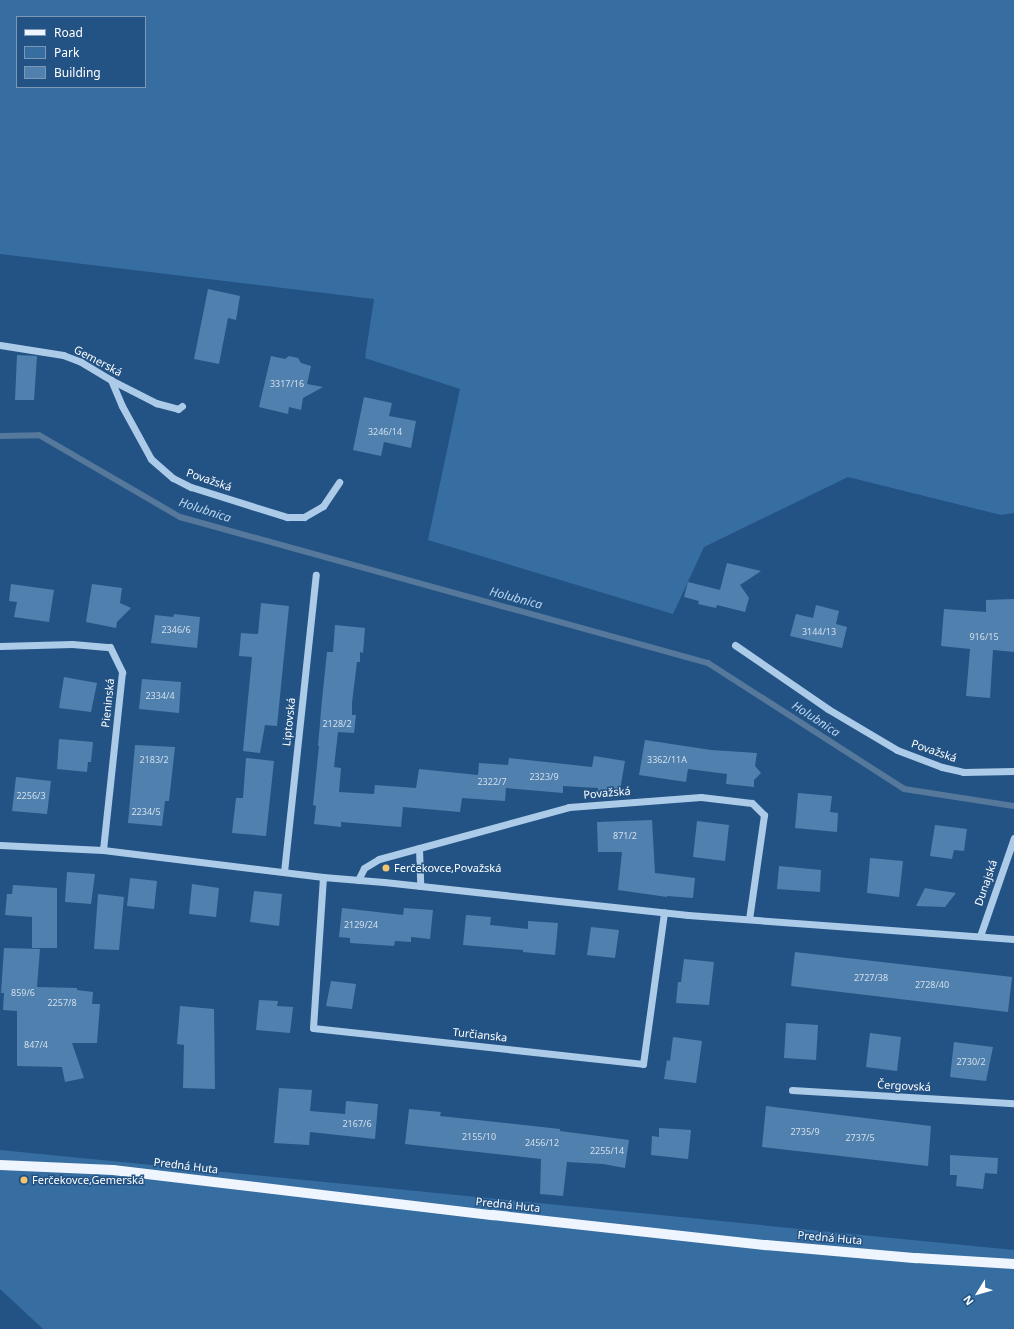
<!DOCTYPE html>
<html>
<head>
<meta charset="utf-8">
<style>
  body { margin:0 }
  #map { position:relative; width:1014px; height:1329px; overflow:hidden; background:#235384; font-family:"Noto Sans",sans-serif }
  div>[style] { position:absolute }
  .green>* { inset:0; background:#376ea1 }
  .stream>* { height:6px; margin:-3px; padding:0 3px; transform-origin:3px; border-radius:3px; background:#56789a }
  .building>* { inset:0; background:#5080ae }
  .minor>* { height:7px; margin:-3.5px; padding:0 3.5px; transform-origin:3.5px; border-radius:3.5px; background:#accbe8 }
  .major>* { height:10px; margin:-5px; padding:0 5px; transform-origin:5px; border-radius:5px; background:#eff5fe }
  .dots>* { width:11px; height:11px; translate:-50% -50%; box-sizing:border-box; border:2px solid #235384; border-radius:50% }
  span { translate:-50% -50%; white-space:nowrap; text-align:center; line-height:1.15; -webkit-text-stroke:3px #235384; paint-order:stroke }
  .number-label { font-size:9px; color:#d3dfeb }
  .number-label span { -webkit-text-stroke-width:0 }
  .street-label { font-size:11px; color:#fff }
  .poi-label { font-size:11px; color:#fff }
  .left { translate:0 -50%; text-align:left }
  .water-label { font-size:12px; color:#b8d5f0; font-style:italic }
  .legend { position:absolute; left:16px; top:16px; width:130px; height:72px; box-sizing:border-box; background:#235384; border:1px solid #7b98b5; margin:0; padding:5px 7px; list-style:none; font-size:12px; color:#fff }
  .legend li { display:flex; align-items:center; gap:8px; height:20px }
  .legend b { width:20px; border:1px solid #7b98b5 }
  .north { position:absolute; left:958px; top:1273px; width:40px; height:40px; -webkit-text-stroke:3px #235384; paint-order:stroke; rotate:233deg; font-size:11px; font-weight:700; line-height:16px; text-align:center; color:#fff }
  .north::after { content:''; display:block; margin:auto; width:14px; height:18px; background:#fff; clip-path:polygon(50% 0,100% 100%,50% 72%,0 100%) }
</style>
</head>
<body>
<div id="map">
  <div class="green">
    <i style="clip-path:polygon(evenodd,0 0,1014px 0,1014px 513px,1001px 515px,848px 477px,704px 547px,673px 614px,428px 540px,460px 389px,365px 358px,374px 299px,0 254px,0 0,17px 17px,145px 17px,145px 87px,17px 87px,17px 17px)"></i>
    <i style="clip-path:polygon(0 1150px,1014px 1250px,1014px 1329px,43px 1329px,0 1289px)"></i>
  </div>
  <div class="stream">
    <i style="left:0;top:436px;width:39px;rotate:-1deg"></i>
    <i style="left:39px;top:435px;width:163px;rotate:30.2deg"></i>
    <i style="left:180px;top:517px;width:548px;rotate:15.46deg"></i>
    <i style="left:708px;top:663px;width:233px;rotate:32.7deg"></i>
    <i style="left:904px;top:789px;width:111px;rotate:8.8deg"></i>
  </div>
  <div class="building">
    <i style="clip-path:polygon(208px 289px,240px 296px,236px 320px,228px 318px,219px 364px,194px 359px)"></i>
    <i style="clip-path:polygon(17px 355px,37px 356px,34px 400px,15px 400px)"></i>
    <i style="clip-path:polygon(271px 356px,285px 359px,289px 356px,298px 358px,301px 363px,311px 366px,307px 384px,323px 387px,303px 398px,301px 410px,289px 407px,288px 414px,259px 407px)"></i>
    <i style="clip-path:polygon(364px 397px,392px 403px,389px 416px,416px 421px,411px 448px,384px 442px,381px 456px,353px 450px)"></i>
    <i style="clip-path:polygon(727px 563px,761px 571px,740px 585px,749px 598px,745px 612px,717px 605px,716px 608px,698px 604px,699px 601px,684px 597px,688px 582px,720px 590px)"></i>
    <i style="clip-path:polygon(11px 584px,54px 590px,49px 622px,14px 617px,17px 602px,9px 601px)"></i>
    <i style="clip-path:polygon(92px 584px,122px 588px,120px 603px,131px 608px,117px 622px,116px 628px,86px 622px)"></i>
    <i style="clip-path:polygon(1014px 599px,1014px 652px,993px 650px,990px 698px,966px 696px,970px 649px,941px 646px,944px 609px,986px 612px,986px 600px)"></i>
    <i style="clip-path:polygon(261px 603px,289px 606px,277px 726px,265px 725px,260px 753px,243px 751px,252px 657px,239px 656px,241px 633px,258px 634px)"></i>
    <i style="clip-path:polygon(816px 605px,839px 611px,836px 624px,847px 627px,842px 648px,790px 636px,796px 614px,813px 618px)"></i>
    <i style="clip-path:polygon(174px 614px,200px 617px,197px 648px,151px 643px,155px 615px,173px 617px)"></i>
    <i style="clip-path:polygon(335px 625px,365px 628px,363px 653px,360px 652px,360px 662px,357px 662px,352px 703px,352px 715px,356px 715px,354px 733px,338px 732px,334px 767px,341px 768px,339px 792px,374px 794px,375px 785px,416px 788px,419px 769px,478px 775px,479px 763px,508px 765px,509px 758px,592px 767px,594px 756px,625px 761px,619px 796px,598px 793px,598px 788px,563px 786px,563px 793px,506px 788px,505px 801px,462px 798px,460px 812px,403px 807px,401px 827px,341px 822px,341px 827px,314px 824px,316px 806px,313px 805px,319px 746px,318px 746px,322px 700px,327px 652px,333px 652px)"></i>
    <i style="clip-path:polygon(64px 677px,97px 683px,91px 712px,59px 708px)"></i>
    <i style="clip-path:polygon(142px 679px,181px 682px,179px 713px,139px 709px)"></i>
    <i style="clip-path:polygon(59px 739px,93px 742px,91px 762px,88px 762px,87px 772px,57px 769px)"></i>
    <i style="clip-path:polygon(645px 740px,711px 750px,757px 753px,755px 766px,761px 773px,754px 780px,754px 787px,726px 784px,727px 774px,688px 769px,686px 782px,639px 775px)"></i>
    <i style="clip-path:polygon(135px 745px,175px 747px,169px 801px,165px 801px,162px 826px,128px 823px)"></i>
    <i style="clip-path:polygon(246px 758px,274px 761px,266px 836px,232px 833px,236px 798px,243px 798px)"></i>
    <i style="clip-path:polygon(16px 777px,51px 781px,47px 814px,12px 811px)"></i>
    <i style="clip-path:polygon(798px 793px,832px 796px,830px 812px,838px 813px,837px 832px,795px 828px)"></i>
    <i style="clip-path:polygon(652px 820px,655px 873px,695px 878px,693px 898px,667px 896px,667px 897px,618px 890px,622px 852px,598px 852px,597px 822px)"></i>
    <i style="clip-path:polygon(697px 821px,729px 825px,725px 861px,693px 857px)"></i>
    <i style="clip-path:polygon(935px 825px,967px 829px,964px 851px,954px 850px,952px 859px,930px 856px)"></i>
    <i style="clip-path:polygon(870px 858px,903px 861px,899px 897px,867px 893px)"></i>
    <i style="clip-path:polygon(779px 866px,821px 870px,820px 892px,777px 889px)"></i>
    <i style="clip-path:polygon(67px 872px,95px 874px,91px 904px,65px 902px)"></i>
    <i style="clip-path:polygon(130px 878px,157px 881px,154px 909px,127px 906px)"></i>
    <i style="clip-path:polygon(192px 884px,219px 888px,216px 917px,189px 914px)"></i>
    <i style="clip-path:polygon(13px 885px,57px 888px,57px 948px,32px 948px,32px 917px,5px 915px,7px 894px,12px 894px)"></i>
    <i style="clip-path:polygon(925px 888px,936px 890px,956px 893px,945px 907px,916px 906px)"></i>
    <i style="clip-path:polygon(254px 891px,282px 894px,279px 926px,250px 922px)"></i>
    <i style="clip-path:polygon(98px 894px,124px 897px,119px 950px,94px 949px)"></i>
    <i style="clip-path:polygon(342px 908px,403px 915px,404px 908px,433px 910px,430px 939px,411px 937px,411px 942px,395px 941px,394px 946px,350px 943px,350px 938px,339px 937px)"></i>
    <i style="clip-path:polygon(466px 915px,491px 917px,490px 925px,528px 929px,528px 921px,558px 923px,555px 955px,523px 952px,523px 950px,463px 945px)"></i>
    <i style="clip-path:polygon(591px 927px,619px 930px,615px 958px,587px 955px)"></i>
    <i style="clip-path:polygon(4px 948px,40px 949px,37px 987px,77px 988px,77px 990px,93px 992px,92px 1004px,100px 1004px,97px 1043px,72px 1043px,84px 1078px,65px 1082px,62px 1067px,17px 1066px,17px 1011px,3px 1010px,4px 993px,1px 993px)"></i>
    <i style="clip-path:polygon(795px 952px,1012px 977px,1008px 1012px,791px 986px)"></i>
    <i style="clip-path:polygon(684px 959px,714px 962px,709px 1005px,676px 1003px,678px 982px,681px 982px)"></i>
    <i style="clip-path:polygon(331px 981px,356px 984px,352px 1009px,326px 1006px)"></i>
    <i style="clip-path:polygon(259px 1000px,278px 1001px,277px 1006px,293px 1007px,290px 1033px,256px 1030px)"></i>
    <i style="clip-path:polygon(180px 1006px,214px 1009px,215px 1089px,183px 1088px,184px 1045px,177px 1044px)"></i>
    <i style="clip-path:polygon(786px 1023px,818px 1025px,816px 1060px,784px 1058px)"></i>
    <i style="clip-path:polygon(870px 1033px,901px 1037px,897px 1071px,866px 1067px)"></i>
    <i style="clip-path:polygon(673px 1037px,702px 1041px,696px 1083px,664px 1079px,667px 1060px,670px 1061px)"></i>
    <i style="clip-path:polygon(954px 1042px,993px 1047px,986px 1081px,950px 1077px)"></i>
    <i style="clip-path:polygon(279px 1088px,312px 1090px,310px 1111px,345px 1114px,346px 1101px,378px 1104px,375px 1139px,310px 1132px,309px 1145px,274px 1143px)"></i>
    <i style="clip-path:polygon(766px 1106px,931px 1126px,928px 1166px,762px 1147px)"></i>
    <i style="clip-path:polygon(409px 1109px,441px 1112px,440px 1116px,560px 1129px,560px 1131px,629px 1140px,625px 1168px,603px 1164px,567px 1162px,563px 1196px,540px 1194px,541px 1159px,405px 1144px)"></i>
    <i style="clip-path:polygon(659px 1128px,691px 1130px,688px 1159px,651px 1155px,652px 1136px,659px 1137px)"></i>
    <i style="clip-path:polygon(950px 1155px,998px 1158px,997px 1174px,985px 1173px,983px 1189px,956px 1186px,957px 1175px,950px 1175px)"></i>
  </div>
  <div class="minor">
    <i style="left:0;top:345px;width:64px;rotate:9deg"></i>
    <i style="left:63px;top:355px;width:19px;rotate:21deg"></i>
    <i style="left:81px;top:362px;width:35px;rotate:31deg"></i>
    <i style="left:111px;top:380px;width:51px;rotate:27.1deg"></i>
    <i style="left:156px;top:403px;width:23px;rotate:15deg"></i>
    <i style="left:178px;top:409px;width:5px;rotate:-37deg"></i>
    <i style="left:111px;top:380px;width:28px;rotate:67deg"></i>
    <i style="left:122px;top:406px;width:60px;rotate:61.3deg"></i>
    <i style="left:151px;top:459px;width:29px;rotate:41deg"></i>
    <i style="left:173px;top:478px;width:20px;rotate:27deg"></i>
    <i style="left:191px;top:487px;width:101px;rotate:17.4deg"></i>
    <i style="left:287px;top:517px;width:17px"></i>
    <i style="left:304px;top:517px;width:22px;rotate:-30deg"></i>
    <i style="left:323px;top:506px;width:29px;rotate:-56deg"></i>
    <i style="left:735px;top:645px;width:113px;rotate:34.5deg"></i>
    <i style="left:828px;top:709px;width:80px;rotate:30.7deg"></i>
    <i style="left:897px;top:750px;width:48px;rotate:20.7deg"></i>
    <i style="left:942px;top:767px;width:22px;rotate:13deg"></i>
    <i style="left:963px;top:772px;width:51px;rotate:-1.1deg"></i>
    <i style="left:0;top:646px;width:72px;rotate:-1.6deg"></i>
    <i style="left:72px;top:644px;width:38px;rotate:5deg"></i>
    <i style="left:110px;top:647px;width:28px;rotate:64deg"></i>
    <i style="left:122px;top:672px;width:179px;rotate:96.1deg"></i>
    <i style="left:0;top:845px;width:103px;rotate:2.8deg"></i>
    <i style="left:103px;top:850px;width:222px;rotate:7deg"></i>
    <i style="left:323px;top:877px;width:61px;rotate:4.7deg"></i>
    <i style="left:384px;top:882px;width:306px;rotate:6.2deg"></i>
    <i style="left:688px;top:915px;width:327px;rotate:4.2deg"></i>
    <i style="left:419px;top:848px;width:38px;rotate:88deg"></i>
    <i style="left:284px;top:872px;width:299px;rotate:-83.9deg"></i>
    <i style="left:323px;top:877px;width:151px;rotate:93.8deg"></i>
    <i style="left:313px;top:1028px;width:332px;rotate:6.2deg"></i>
    <i style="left:643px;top:1064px;width:153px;rotate:-82.1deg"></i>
    <i style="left:358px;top:880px;width:13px;rotate:-63deg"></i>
    <i style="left:364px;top:868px;width:17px;rotate:-31deg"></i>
    <i style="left:379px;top:859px;width:197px;rotate:-15.3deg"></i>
    <i style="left:569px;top:807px;width:132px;rotate:-4.3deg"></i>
    <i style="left:701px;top:797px;width:51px;rotate:6.7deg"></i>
    <i style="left:752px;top:803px;width:17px;rotate:45deg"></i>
    <i style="left:764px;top:815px;width:105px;rotate:98.2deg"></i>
    <i style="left:980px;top:936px;width:104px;rotate:-70.9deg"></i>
    <i style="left:792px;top:1090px;width:222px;rotate:3.4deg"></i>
  </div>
  <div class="major">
    <i style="left:0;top:1165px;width:113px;rotate:2.5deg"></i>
    <i style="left:113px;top:1170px;width:383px;rotate:6.8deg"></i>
    <i style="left:493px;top:1215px;width:275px;rotate:6.3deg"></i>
    <i style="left:766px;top:1245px;width:151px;rotate:5deg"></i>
    <i style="left:916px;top:1258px;width:98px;rotate:3.5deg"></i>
  </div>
  <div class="dots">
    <i style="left:386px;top:868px;background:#f3c56f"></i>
    <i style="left:24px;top:1180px;background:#f3c56f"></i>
  </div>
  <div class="number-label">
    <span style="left:287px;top:384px">3317/16</span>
    <span style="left:385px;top:432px">3246/14</span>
    <span style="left:176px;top:630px">2346/6</span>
    <span style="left:819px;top:632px">3144/13</span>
    <span style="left:984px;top:637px">916/15</span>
    <span style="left:160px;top:696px">2334/4</span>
    <span style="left:337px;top:724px">2128/2</span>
    <span style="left:154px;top:760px">2183/2</span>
    <span style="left:667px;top:760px">3362/11A</span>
    <span style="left:544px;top:777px">2323/9</span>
    <span style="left:492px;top:782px">2322/7</span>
    <span style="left:31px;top:796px">2256/3</span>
    <span style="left:146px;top:812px">2234/5</span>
    <span style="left:625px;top:836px">871/2</span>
    <span style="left:361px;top:925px">2129/24</span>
    <span style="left:871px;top:978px">2727/38</span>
    <span style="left:932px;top:985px">2728/40</span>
    <span style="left:23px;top:993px">859/6</span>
    <span style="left:62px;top:1003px">2257/8</span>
    <span style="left:36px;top:1045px">847/4</span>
    <span style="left:971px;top:1062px">2730/2</span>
    <span style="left:357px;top:1124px">2167/6</span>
    <span style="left:805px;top:1132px">2735/9</span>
    <span style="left:479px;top:1137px">2155/10</span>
    <span style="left:860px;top:1138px">2737/5</span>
    <span style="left:542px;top:1143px">2456/12</span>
    <span style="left:607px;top:1151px">2255/14</span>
  </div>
  <div class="street-label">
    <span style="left:98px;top:361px;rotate:28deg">Gemerská</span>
    <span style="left:209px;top:480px;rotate:19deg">Považská</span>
    <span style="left:108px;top:703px;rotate:-84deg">Pieninská</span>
    <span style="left:289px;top:722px;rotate:-84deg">Liptovská</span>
    <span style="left:934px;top:751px;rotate:19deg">Považská</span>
    <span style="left:607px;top:793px;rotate:-5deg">Považská</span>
    <span style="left:986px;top:883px;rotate:-71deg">Dunajská</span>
    <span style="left:480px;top:1035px;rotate:6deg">Turčianska</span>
    <span style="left:904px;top:1086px;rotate:3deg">Čergovská</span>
    <span style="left:186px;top:1166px;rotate:7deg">Predná Huta</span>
    <span style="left:508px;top:1205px;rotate:6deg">Predná Huta</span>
    <span style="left:830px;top:1238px;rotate:5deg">Predná Huta</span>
  </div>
  <div class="poi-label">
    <span class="left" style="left:394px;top:868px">Ferčekovce,Považská</span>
    <span class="left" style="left:32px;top:1180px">Ferčekovce,Gemerská</span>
  </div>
  <div class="water-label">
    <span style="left:205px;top:510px;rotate:18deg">Holubnica</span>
    <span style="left:516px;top:598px;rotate:15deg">Holubnica</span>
    <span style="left:816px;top:719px;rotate:33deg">Holubnica</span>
  </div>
  <ul class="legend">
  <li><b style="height:5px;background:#eff5fe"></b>Road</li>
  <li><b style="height:11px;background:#376ea1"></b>Park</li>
  <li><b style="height:11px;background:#5080ae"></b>Building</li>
  </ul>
  <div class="north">N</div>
</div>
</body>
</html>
